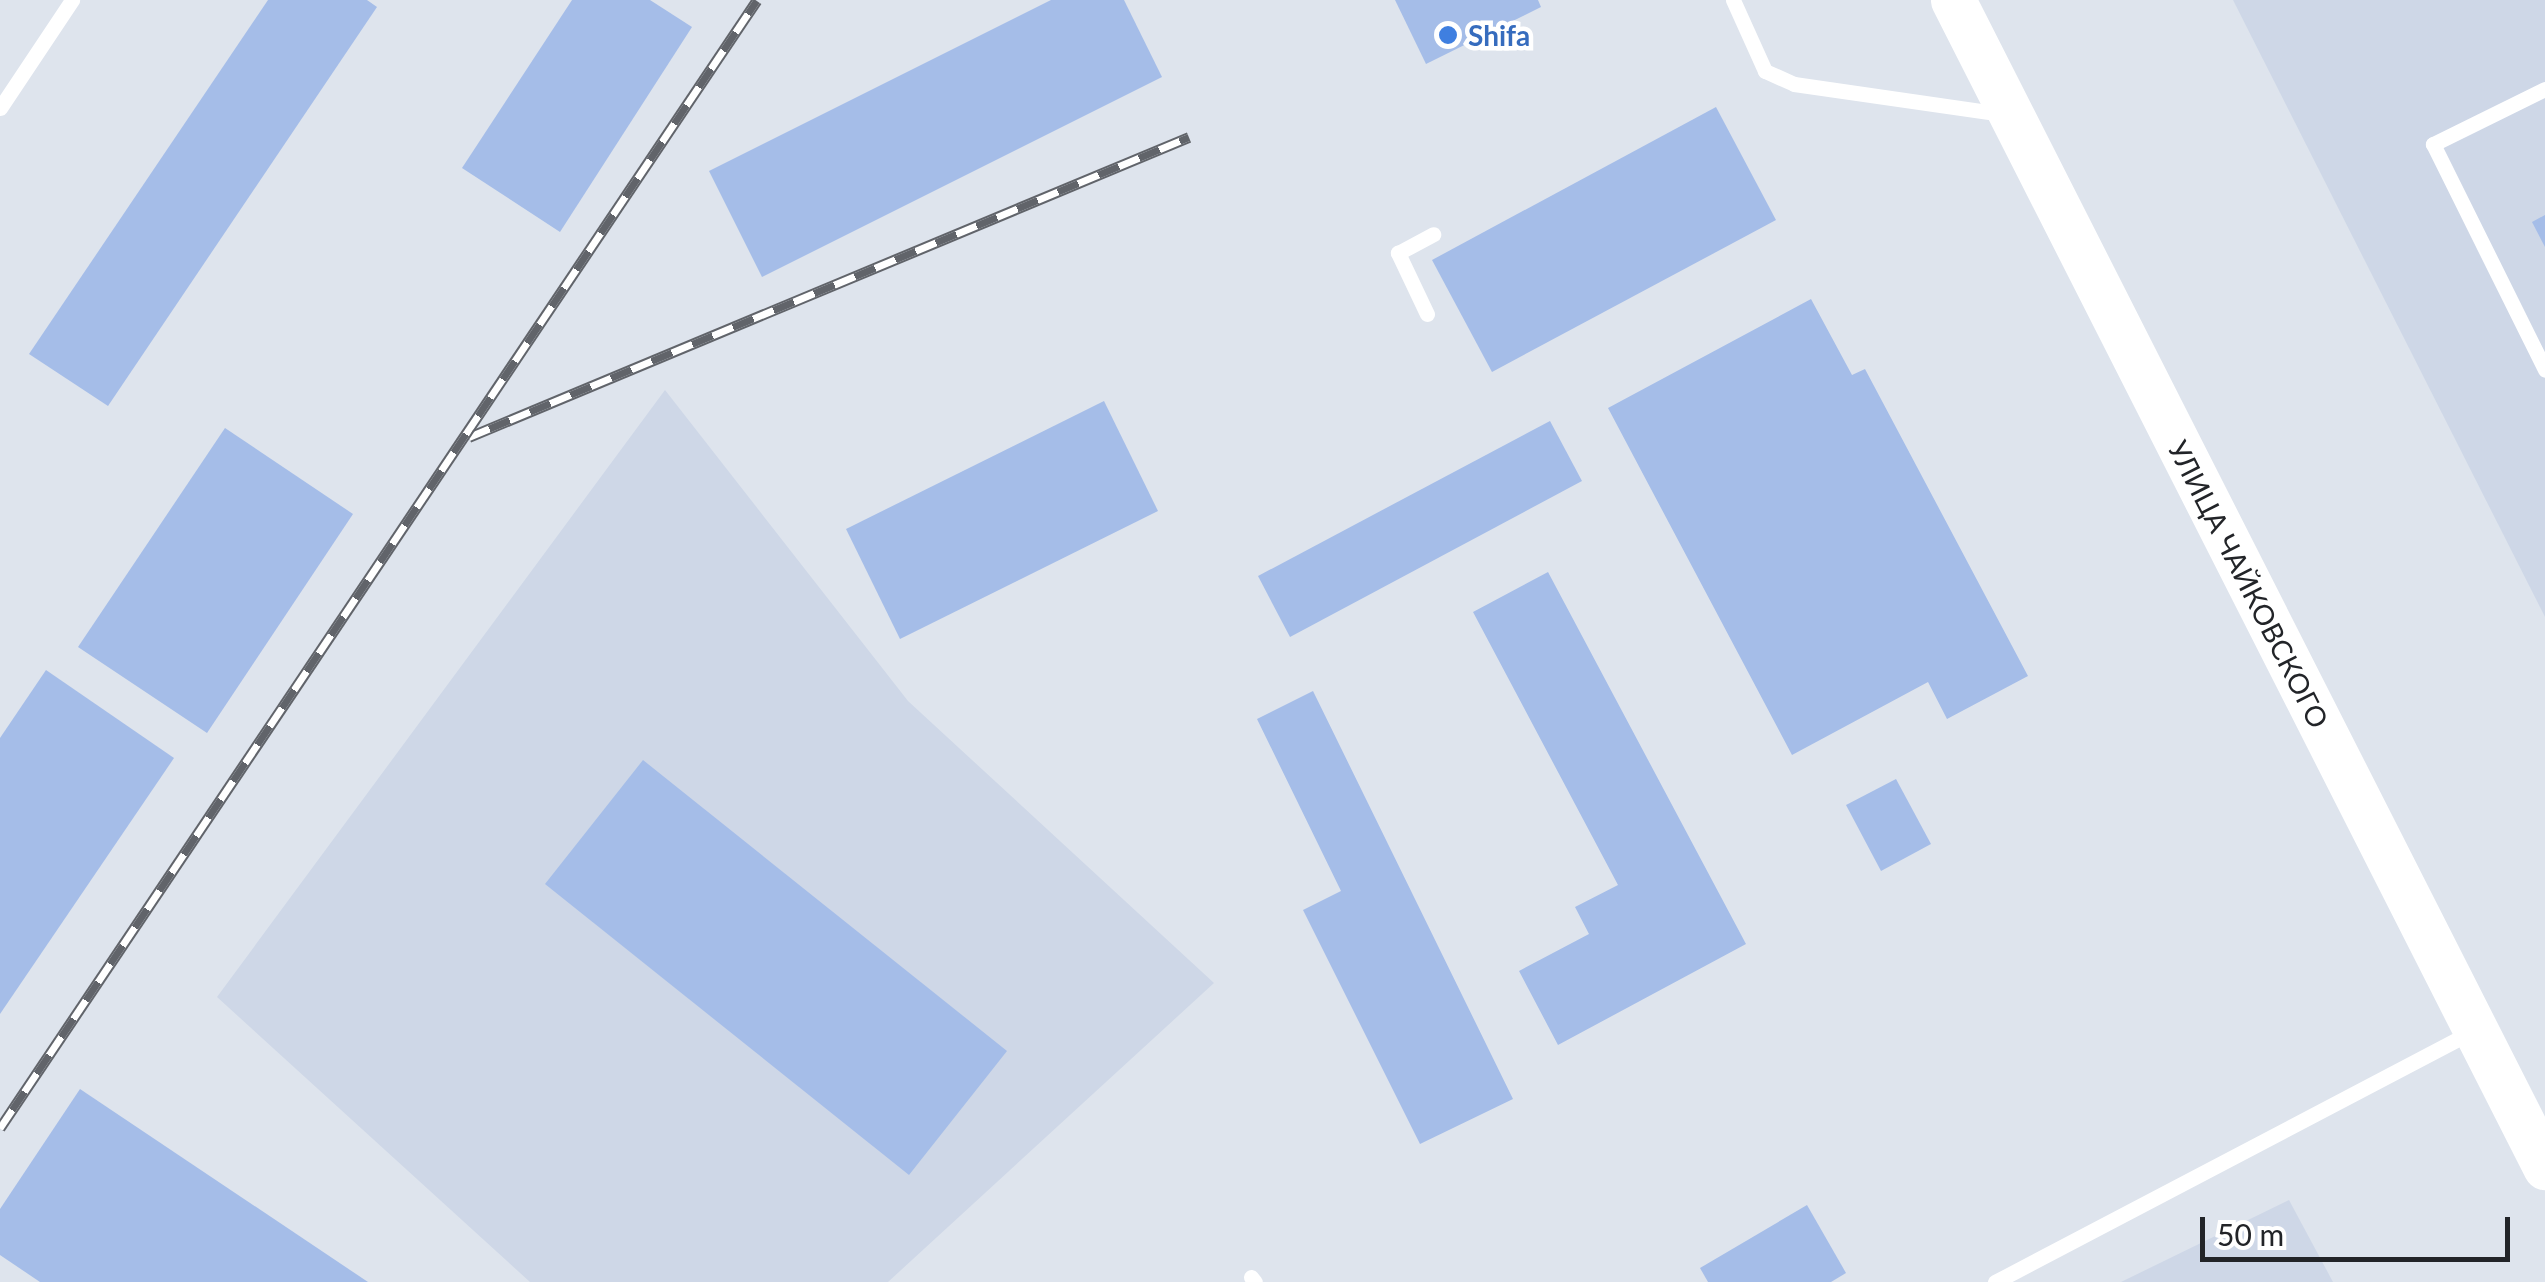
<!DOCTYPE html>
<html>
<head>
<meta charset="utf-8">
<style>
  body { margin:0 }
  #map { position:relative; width:2545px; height:1282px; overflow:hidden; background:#dee4ed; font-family:Lato,sans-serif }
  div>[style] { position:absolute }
  .built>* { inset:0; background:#ced7e7 }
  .building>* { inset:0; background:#a5bde8 }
  .lane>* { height:15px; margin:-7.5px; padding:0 7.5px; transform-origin:7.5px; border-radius:7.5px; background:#fff }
  .secondary>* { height:45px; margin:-22.5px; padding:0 22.5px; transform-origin:22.5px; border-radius:22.5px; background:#fff }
  .rail>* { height:11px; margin-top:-5.5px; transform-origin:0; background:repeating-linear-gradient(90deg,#fff 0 22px,#61646a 0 44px); box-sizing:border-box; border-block:2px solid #61646a }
  .dots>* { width:28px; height:28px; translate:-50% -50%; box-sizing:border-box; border:5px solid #fff; border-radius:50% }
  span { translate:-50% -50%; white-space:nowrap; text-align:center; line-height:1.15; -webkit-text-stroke:9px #fff; paint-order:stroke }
  .shop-label { font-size:28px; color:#366cbe; font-weight:700 }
  .left { translate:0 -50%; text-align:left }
  .street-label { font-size:28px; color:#222428 }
  .scale { position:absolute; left:2200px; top:1217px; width:310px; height:45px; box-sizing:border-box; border:5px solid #222428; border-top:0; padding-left:12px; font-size:30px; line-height:35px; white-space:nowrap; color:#222428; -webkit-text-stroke:8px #fff; paint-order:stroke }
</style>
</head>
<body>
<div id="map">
  <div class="built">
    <i style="clip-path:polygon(2233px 0,2545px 0,2545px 617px)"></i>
    <i style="clip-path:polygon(665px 390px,908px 701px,1214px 983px,888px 1282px,530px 1282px,217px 997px)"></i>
    <i style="clip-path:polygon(2289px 1200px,2333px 1282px,2121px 1282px)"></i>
  </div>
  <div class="building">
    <i style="clip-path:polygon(268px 0,367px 0,377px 7px,108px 406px,29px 354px)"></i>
    <i style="clip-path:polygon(572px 0,650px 0,692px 27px,560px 232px,462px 168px)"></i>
    <i style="clip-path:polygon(1051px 0,1124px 0,1162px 77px,762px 277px,709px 171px)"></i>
    <i style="clip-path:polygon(1395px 0,1538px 0,1541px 7px,1426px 64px)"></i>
    <i style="clip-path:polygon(1716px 107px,1776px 220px,1492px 372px,1432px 260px)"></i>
    <i style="clip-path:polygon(2545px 215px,2545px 247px,2532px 222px)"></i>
    <i style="clip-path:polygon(1811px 299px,1852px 375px,1865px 369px,2028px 676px,1947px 719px,1928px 682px,1792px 755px,1608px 408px)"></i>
    <i style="clip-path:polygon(1104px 401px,1158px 511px,900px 639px,846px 529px)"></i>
    <i style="clip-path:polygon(1550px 421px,1582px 481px,1290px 637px,1258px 576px)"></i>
    <i style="clip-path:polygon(225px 428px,353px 514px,207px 733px,78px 647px)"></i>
    <i style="clip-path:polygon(1548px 572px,1746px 944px,1558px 1045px,1519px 971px,1589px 934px,1575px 907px,1618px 885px,1473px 612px)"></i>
    <i style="clip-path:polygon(46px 670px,174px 758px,0 1014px,0 738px)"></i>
    <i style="clip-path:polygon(1313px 691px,1513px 1099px,1420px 1144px,1303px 910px,1341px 891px,1257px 719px)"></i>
    <i style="clip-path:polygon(643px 760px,1007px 1051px,909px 1175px,545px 884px)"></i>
    <i style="clip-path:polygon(1896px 779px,1931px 844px,1881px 871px,1846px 805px)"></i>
    <i style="clip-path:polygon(80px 1089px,368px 1282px,40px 1282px,0 1255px,0 1209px)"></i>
    <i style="clip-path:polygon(1807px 1205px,1846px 1273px,1831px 1282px,1708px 1282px,1700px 1268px)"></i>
  </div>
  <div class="lane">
    <i style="left:1733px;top:0;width:78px;rotate:65.7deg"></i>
    <i style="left:1765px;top:71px;width:32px;rotate:24deg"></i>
    <i style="left:1794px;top:84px;width:211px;rotate:8.2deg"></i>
    <i style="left:2545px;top:89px;width:125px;rotate:153.8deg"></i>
    <i style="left:2433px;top:144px;width:252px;rotate:63.6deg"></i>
    <i style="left:0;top:108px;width:130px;rotate:-56.3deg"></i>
    <i style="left:1427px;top:314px;width:68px;rotate:-115.4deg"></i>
    <i style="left:1398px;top:253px;width:40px;rotate:-28deg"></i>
    <i style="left:1251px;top:1277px;width:6px;rotate:51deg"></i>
    <i style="left:1995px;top:1282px;width:540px;rotate:-27.7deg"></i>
  </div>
  <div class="secondary">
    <i style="left:1953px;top:0;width:1309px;rotate:63.1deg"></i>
  </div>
  <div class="rail">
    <i style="left:469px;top:437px;width:780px;rotate:-22.62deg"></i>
    <i style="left:0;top:1128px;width:1358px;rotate:-56.13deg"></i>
  </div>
  <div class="dots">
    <i style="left:1448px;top:35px;background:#3f7fe0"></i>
  </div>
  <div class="shop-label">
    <span class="left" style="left:1468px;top:35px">Shifa</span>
  </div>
  <div class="street-label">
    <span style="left:2249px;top:584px;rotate:63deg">УЛИЦА ЧАЙКОВСКОГО</span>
  </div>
  <div class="scale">50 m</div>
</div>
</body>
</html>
